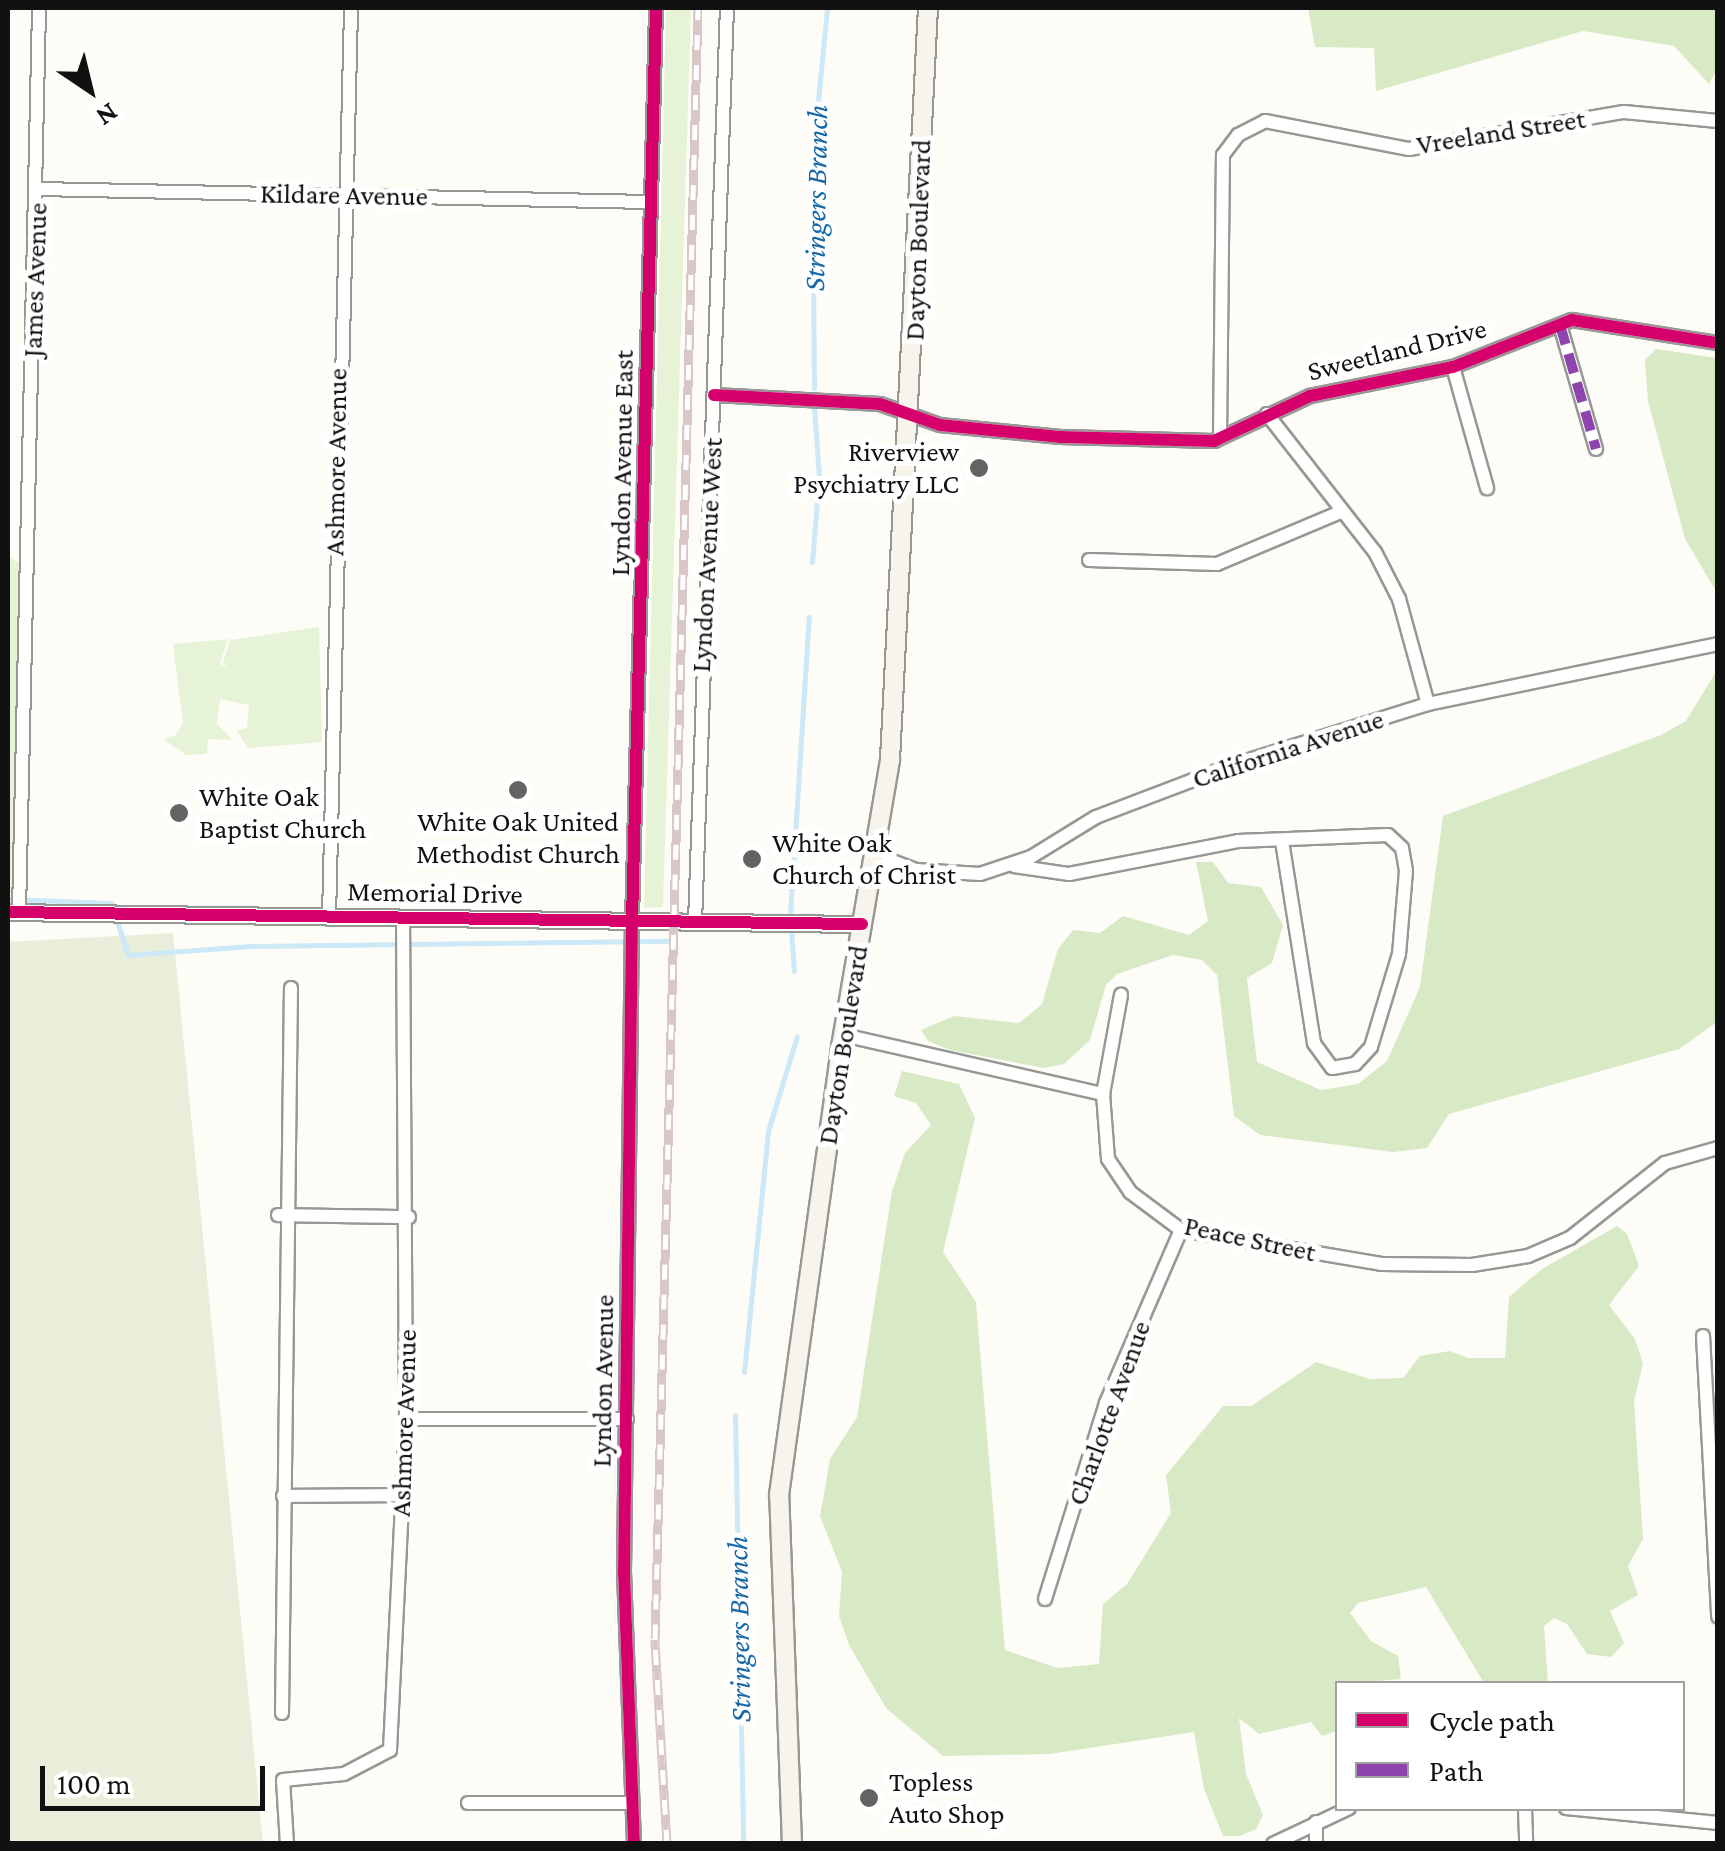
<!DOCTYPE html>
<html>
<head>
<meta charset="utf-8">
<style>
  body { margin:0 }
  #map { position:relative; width:1725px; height:1851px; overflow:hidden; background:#fdfcf7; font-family:"Crimson Pro",serif }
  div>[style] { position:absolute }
  .green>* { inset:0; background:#e7f3d7 }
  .forest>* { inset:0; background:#d8eac5 }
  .cemetery>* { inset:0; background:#e9eedb }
  .stream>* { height:5px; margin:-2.5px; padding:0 2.5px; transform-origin:2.5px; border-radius:2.5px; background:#cde8f7 }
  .roads { filter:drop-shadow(2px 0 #979795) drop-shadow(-2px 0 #979795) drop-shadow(0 2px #979795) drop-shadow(0 -2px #979795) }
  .minor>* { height:12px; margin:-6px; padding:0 6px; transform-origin:6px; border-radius:6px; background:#fffffe }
  .tertiary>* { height:15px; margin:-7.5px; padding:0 7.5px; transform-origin:7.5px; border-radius:7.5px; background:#fffffe }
  .secondary>* { height:18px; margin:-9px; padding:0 9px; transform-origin:9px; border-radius:9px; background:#f6f4eb }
  .rail>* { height:9px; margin-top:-4.5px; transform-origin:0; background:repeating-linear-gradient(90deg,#fff 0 15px,#d9c6c7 0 30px); box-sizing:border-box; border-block:2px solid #d9c6c7 }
  .quiet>* { height:10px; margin-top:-5px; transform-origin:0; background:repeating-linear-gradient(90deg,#8e44ad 0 20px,transparent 0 30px) }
  .cycleway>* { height:12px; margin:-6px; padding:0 6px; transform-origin:6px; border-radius:6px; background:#d6006c }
  .dots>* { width:28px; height:28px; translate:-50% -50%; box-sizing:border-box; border:5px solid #fff; border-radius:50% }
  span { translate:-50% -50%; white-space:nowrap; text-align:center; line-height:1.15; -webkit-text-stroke:10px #fff; paint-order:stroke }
  .street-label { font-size:28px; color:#111 }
  .poi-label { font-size:28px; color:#111 }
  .right { translate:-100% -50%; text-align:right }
  .left { translate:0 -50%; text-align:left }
  .water-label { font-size:30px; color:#1768a6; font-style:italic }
  .frame { position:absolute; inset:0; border:10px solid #111; pointer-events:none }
  .legend { position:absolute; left:1335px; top:1681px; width:350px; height:130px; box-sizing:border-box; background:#fff; border:2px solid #a0a0a0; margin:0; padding:12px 18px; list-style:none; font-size:30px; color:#111 }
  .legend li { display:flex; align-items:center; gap:20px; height:50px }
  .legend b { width:50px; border:2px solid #a0a0a0 }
  .north { position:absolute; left:40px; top:40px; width:100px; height:100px; -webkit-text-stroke:8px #fff; paint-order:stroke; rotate:145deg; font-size:28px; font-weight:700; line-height:40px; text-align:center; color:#111 }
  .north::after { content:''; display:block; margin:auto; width:35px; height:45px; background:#111; clip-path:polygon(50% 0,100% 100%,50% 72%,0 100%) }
  .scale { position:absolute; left:40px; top:1766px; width:225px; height:45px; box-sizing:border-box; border:5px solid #111; border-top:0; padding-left:12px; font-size:30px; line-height:35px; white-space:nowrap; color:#111; -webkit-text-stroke:8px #fff; paint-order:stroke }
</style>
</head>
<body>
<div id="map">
  <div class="green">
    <i style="clip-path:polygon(666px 8px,691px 8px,663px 907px,644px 908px)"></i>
    <i style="clip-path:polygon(8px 556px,21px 565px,15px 892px,8px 893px)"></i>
    <i style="clip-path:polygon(319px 627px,322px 742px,248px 748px,237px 731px,247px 728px,249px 705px,220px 699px,217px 724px,233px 740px,208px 739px,207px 754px,186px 755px,163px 739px,175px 736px,183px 723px,173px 644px,228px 639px,220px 663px,229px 670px,223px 663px,230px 640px)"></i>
  </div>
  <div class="forest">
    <i style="clip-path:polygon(1308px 8px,1717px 8px,1717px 70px,1709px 84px,1674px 46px,1583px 31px,1376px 91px,1374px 48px,1315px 47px)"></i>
    <i style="clip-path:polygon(1656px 349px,1717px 358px,1717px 593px,1685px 539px,1648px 401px,1645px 360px)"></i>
    <i style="clip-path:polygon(1717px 670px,1717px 1022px,1679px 1049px,1449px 1114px,1427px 1148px,1393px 1152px,1260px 1135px,1234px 1116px,1217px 975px,1202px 960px,1173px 955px,1117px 974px,1106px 985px,1090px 1040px,1064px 1064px,1044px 1068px,950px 1050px,928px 1041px,921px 1030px,954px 1016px,1019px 1023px,1042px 1004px,1058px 949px,1073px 930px,1100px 933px,1123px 916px,1189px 935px,1208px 921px,1196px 862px,1213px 862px,1228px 883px,1261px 887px,1283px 925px,1272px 963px,1247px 978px,1257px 1062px,1321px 1090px,1358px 1084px,1387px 1061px,1420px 987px,1443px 816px,1661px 735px,1686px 721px)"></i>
    <i style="clip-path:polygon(902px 1071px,959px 1084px,975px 1118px,943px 1252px,976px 1302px,1005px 1650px,1057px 1668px,1099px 1664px,1103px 1604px,1127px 1584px,1171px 1513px,1166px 1475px,1223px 1406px,1251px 1406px,1316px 1362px,1370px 1379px,1403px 1378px,1420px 1356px,1450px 1351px,1468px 1358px,1505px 1358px,1509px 1297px,1542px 1269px,1617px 1226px,1627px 1234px,1639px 1266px,1609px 1305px,1635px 1339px,1643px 1364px,1634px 1401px,1643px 1539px,1628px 1566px,1638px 1595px,1610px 1611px,1624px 1643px,1611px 1657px,1587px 1654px,1567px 1624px,1554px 1618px,1544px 1626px,1548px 1683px,1484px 1683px,1426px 1587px,1358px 1603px,1350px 1613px,1371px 1641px,1398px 1656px,1401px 1679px,1338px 1684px,1337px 1731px,1322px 1736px,1311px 1722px,1259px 1734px,1239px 1718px,1246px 1774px,1263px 1815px,1256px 1829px,1240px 1836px,1223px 1836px,1204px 1789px,1194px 1732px,1050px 1754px,943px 1756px,886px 1708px,849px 1645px,839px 1616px,842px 1572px,820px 1516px,830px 1459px,857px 1417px,892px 1191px,905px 1153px,931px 1125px,916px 1103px,894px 1096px)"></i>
  </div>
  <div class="cemetery">
    <i style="clip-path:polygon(173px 933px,263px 1843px,8px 1843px,8px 942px)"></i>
  </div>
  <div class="stream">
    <i style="left:814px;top:388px;width:226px;rotate:-90.5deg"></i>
    <i style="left:812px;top:162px;width:155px;rotate:-84.4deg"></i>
    <i style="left:812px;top:562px;width:86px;rotate:-85.3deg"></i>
    <i style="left:819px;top:476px;width:68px;rotate:-94.2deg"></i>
    <i style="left:8px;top:899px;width:103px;rotate:2.2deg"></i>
    <i style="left:111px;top:903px;width:55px;rotate:71.9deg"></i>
    <i style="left:128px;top:955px;width:123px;rotate:-4.2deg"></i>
    <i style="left:251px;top:946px;width:422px;rotate:-0.7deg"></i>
    <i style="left:794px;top:971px;width:56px;rotate:-94.1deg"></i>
    <i style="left:790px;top:915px;width:299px;rotate:-86.4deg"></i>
    <i style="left:744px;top:1372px;width:242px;rotate:-84.3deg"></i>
    <i style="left:768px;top:1131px;width:99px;rotate:-73deg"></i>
    <i style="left:735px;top:1415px;width:429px;rotate:88.9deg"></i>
  </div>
  <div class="roads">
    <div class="minor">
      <i style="left:38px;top:189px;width:612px;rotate:1.22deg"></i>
      <i style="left:1560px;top:325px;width:129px;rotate:73.8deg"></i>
      <i style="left:1453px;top:367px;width:126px;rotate:74.3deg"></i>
      <i style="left:714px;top:395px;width:166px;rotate:3.1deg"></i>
      <i style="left:880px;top:404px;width:64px;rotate:19.3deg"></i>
      <i style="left:940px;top:425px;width:121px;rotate:5.7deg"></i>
      <i style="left:1060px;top:437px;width:154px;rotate:1.5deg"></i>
      <i style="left:1214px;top:441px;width:106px;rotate:-25.1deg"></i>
      <i style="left:1310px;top:396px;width:146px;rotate:-11.5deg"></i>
      <i style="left:1453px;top:367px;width:128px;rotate:-21.6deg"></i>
      <i style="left:1572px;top:320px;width:148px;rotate:9deg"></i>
      <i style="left:1267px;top:414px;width:175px;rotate:52deg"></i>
      <i style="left:1375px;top:552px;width:53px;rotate:62.9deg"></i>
      <i style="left:1399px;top:599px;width:109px;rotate:74.6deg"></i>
      <i style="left:1220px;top:438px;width:283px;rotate:-89.4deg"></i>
      <i style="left:1223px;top:155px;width:25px;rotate:-53deg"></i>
      <i style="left:1238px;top:135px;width:30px;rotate:-27deg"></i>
      <i style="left:1265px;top:121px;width:147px;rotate:11deg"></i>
      <i style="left:1409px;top:149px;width:218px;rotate:-9.8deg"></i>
      <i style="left:1624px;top:112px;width:94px;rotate:5.5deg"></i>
      <i style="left:1089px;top:560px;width:128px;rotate:1.8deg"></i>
      <i style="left:1217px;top:564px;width:134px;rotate:-22.8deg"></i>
      <i style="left:874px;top:854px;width:45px;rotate:20.9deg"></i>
      <i style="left:916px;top:870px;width:64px;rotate:3.6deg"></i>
      <i style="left:980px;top:874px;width:54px;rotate:-18.4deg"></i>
      <i style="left:1031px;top:857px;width:76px;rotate:-31.6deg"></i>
      <i style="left:1096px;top:817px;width:143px;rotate:-20.8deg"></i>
      <i style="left:1230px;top:766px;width:207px;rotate:-17.4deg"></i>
      <i style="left:1428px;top:704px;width:296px;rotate:-11.7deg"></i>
      <i style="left:1014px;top:866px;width:56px;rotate:8.3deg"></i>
      <i style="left:1069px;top:874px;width:172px;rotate:-11deg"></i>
      <i style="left:1238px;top:841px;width:150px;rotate:-2.3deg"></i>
      <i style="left:1388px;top:835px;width:19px;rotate:43deg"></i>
      <i style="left:1402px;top:848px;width:23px;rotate:80deg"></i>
      <i style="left:1406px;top:871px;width:83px;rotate:94.8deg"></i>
      <i style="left:1399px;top:954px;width:97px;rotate:106.8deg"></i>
      <i style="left:1371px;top:1047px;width:23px;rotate:133deg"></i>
      <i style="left:1355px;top:1064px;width:23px;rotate:170deg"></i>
      <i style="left:1332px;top:1068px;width:31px;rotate:-126deg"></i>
      <i style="left:1314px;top:1043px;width:204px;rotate:-99deg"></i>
      <i style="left:19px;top:912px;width:904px;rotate:-88.73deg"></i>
      <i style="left:329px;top:917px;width:909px;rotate:-88.61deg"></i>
      <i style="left:695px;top:923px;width:916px;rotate:-88deg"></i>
      <i style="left:843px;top:1035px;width:267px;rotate:12.8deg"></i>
      <i style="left:1103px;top:1094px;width:65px;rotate:85.6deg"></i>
      <i style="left:1108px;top:1159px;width:40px;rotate:56deg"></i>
      <i style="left:1130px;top:1192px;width:64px;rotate:36.7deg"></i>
      <i style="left:1181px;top:1230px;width:203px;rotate:9.6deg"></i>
      <i style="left:1381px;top:1264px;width:91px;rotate:0.6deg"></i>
      <i style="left:1472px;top:1265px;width:57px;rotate:-9.1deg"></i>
      <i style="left:1528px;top:1256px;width:46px;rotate:-23.2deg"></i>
      <i style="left:1570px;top:1238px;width:121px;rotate:-38.3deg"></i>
      <i style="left:1665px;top:1163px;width:55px;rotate:-15.8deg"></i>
      <i style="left:1103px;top:1094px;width:101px;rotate:-79.7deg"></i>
      <i style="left:278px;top:1215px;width:131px;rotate:0.9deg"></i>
      <i style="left:1703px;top:1336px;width:281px;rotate:86.9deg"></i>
      <i style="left:406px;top:1419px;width:221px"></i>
      <i style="left:283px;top:1496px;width:120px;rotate:-0.5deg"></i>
      <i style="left:1045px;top:1599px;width:205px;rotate:-72.7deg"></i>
      <i style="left:1106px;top:1403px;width:189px;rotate:-66.6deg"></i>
      <i style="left:282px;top:1713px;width:725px;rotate:-89.29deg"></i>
      <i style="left:468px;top:1803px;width:161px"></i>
      <i style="left:1525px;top:1808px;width:36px;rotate:88deg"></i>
      <i style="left:1566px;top:1808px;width:153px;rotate:5.6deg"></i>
      <i style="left:1316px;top:1822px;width:22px;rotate:90deg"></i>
      <i style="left:287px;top:1844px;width:64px;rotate:-93.6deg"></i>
      <i style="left:283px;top:1780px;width:61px;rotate:-5.6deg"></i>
      <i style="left:344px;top:1774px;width:52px;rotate:-27.6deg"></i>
      <i style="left:390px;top:1750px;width:331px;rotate:-87.2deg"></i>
      <i style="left:406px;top:1419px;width:500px;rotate:-90.34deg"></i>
      <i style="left:634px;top:1844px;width:272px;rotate:-92.1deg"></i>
      <i style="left:624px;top:1572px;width:652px;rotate:-89.3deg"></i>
      <i style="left:632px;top:920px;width:912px;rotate:-88.49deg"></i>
      <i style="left:1273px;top:1844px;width:84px;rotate:-25.3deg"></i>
    </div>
    <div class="tertiary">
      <i style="left:8px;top:912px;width:854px;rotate:0.81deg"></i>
    </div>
    <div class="secondary">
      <i style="left:792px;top:1844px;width:349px;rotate:-92.1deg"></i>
      <i style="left:779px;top:1495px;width:452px;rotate:-82.1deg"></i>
      <i style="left:841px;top:1047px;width:291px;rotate:-80.3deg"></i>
      <i style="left:890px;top:760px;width:753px;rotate:-87.11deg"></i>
    </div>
  </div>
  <div class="rail">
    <i style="left:667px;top:1844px;width:205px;rotate:-93.4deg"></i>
    <i style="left:655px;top:1639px;width:1632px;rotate:-88.49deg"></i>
  </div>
  <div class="quiet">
    <i style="left:1560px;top:325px;width:129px;rotate:73.8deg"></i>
  </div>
  <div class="cycleway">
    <i style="left:714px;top:395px;width:166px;rotate:3.1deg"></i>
    <i style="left:880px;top:404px;width:64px;rotate:19.3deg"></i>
    <i style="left:940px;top:425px;width:121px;rotate:5.7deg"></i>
    <i style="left:1060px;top:437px;width:154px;rotate:1.5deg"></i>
    <i style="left:1214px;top:441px;width:106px;rotate:-25.1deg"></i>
    <i style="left:1310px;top:396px;width:146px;rotate:-11.5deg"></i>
    <i style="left:1453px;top:367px;width:128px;rotate:-21.6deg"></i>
    <i style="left:1572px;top:320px;width:148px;rotate:9deg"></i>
    <i style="left:8px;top:912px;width:854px;rotate:0.81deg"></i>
    <i style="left:634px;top:1844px;width:272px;rotate:-92.1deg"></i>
    <i style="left:624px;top:1572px;width:652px;rotate:-89.3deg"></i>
    <i style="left:632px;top:920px;width:912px;rotate:-88.49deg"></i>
  </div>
  <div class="dots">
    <i style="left:979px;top:468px;background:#646362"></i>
    <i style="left:518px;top:790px;background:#646362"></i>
    <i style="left:179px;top:813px;background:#646362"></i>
    <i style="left:752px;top:859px;background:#646362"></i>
    <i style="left:869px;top:1798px;background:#646362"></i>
  </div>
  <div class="street-label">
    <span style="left:1501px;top:132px;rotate:-9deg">Vreeland Street</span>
    <span style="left:344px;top:195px;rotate:1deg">Kildare Avenue</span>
    <span style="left:918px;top:240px;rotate:-88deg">Dayton Boulevard</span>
    <span style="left:35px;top:280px;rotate:-88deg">James Avenue</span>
    <span style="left:1397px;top:350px;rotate:-14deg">Sweetland Drive</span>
    <span style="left:336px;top:462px;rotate:-89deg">Ashmore Avenue</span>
    <span style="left:622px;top:463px;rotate:-89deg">Lyndon Avenue East</span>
    <span style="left:707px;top:555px;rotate:-87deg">Lyndon Avenue West</span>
    <span style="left:1288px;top:749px;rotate:-18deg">California Avenue</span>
    <span style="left:435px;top:893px;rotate:1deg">Memorial Drive</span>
    <span style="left:843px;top:1045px;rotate:-81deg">Dayton Boulevard</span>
    <span style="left:1250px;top:1239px;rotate:12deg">Peace Street</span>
    <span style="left:603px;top:1381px;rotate:-89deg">Lyndon Avenue</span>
    <span style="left:1109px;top:1413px;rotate:-70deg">Charlotte Avenue</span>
    <span style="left:404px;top:1423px;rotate:-88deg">Ashmore Avenue</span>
  </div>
  <div class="poi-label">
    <span class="right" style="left:959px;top:468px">Riverview<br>Psychiatry LLC</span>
    <span class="left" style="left:199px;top:813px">White Oak<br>Baptist Church</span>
    <span style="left:518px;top:838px">White Oak United<br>Methodist Church</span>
    <span class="left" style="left:772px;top:859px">White Oak<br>Church of Christ</span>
    <span class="left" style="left:889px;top:1798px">Topless<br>Auto Shop</span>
  </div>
  <div class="water-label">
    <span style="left:816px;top:198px;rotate:-89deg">Stringers Branch</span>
    <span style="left:739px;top:1629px;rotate:-91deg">Stringers Branch</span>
  </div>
  <div class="frame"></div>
  <ul class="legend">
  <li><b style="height:12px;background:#d6006c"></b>Cycle path</li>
  <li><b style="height:12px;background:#8e44ad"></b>Path</li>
  </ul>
  <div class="north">N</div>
  <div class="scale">100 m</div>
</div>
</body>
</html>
